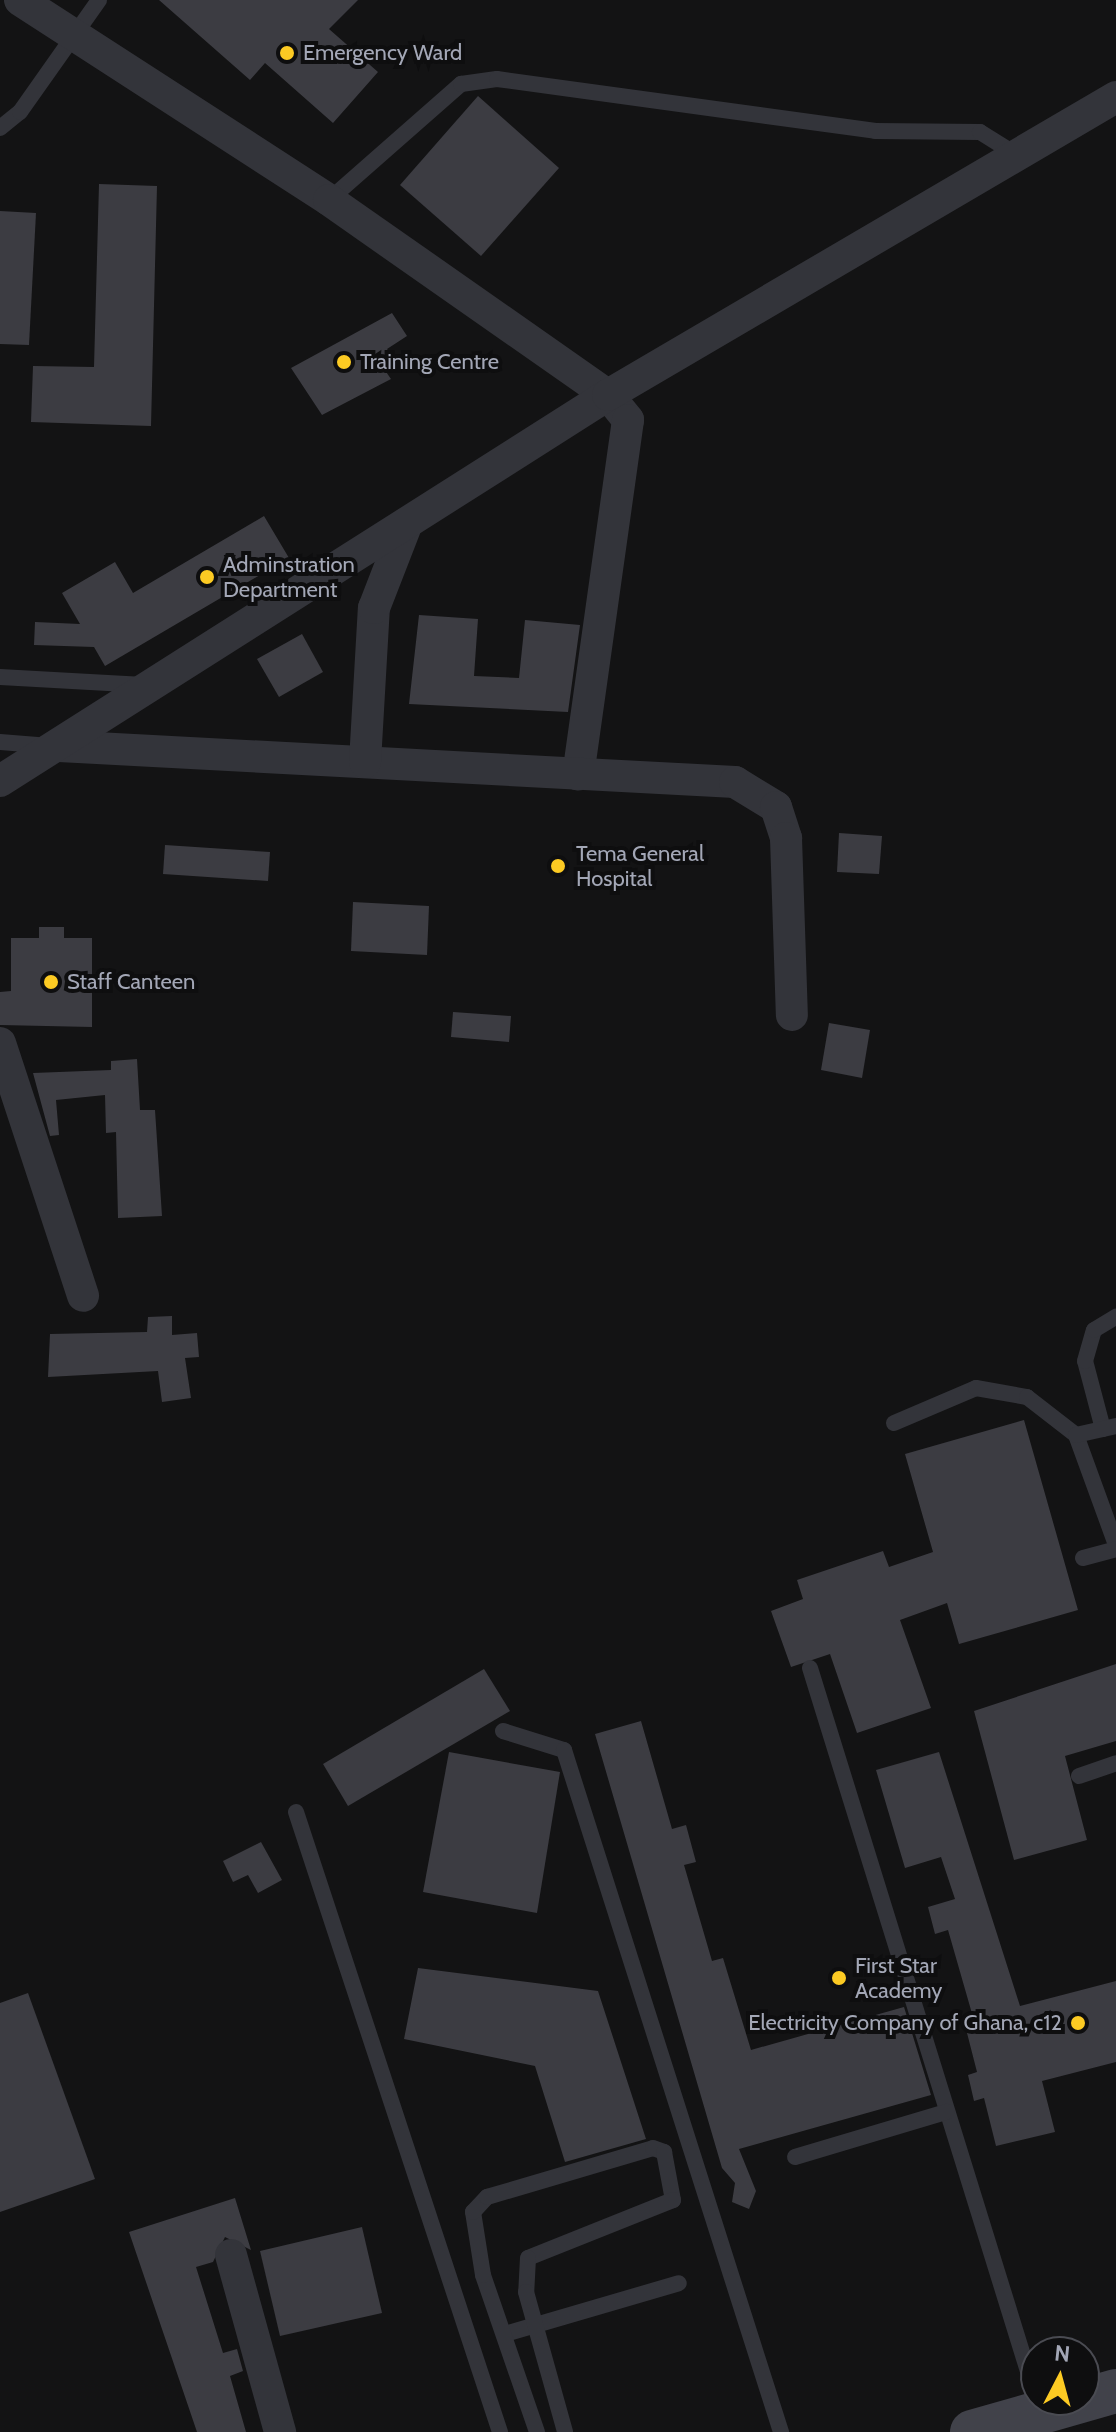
<!DOCTYPE html>
<html>
<head>
<meta charset="utf-8">
<style>
  body { margin:0 }
  #map { position:relative; width:1116px; height:2432px; overflow:hidden; background:#131314; font-family:Cabin,sans-serif }
  div>[style] { position:absolute }
  .building>* { inset:0; background:#3c3c42 }
  .lane>* { height:16px; margin:-8px; padding:0 8px; transform-origin:8px; border-radius:8px; background:#33343a }
  .street>* { height:32px; margin:-16px; padding:0 16px; transform-origin:16px; border-radius:16px; background:#33343a }
  .secondary>* { height:44px; margin:-22px; padding:0 22px; transform-origin:22px; border-radius:22px; background:#41424a }
  .dots>* { width:22px; height:22px; translate:-50% -50%; box-sizing:border-box; border:4px solid #0e0e0f; border-radius:50% }
  span { translate:-50% -50%; white-space:nowrap; text-align:center; line-height:1.15; -webkit-text-stroke:8px #0e0e0f; paint-order:stroke }
  .poi-label { font-size:22px; color:#a3a7b6 }
  .left { translate:0 -50%; text-align:left }
  .right { translate:-100% -50%; text-align:right }
  .north { position:absolute; left:1020px; top:2336px; width:80px; height:80px; box-sizing:border-box; background:#0e0e0f; border:2px solid #4a4b52; border-radius:50%; rotate:6deg; font-size:22px; font-weight:700; line-height:32px; text-align:center; color:#a3a7b6 }
  .north::after { content:''; display:block; margin:auto; width:28px; height:36px; background:#fcca23; clip-path:polygon(50% 0,100% 100%,50% 72%,0 100%) }
</style>
</head>
<body>
<div id="map">
  <div class="building">
    <i style="clip-path:polygon(159px 0,358px 0,329px 29px,378px 72px,333px 123px,265px 63px,250px 80px)"></i>
    <i style="clip-path:polygon(478px 96px,559px 168px,481px 256px,400px 185px)"></i>
    <i style="clip-path:polygon(99px 184px,157px 186px,151px 426px,31px 422px,33px 366px,94px 367px)"></i>
    <i style="clip-path:polygon(0 211px,36px 213px,29px 345px,0 344px)"></i>
    <i style="clip-path:polygon(392px 313px,407px 336px,387px 349px,394px 359px,382px 366px,391px 379px,322px 415px,291px 368px)"></i>
    <i style="clip-path:polygon(264px 516px,289px 558px,105px 666px,94px 647px,34px 645px,35px 622px,80px 624px,62px 593px,115px 562px,133px 593px)"></i>
    <i style="clip-path:polygon(419px 615px,478px 619px,474px 676px,519px 678px,525px 620px,580px 625px,568px 712px,409px 704px)"></i>
    <i style="clip-path:polygon(302px 634px,323px 672px,279px 697px,257px 659px)"></i>
    <i style="clip-path:polygon(839px 833px,882px 836px,879px 874px,837px 872px)"></i>
    <i style="clip-path:polygon(165px 845px,270px 852px,268px 881px,163px 874px)"></i>
    <i style="clip-path:polygon(353px 902px,429px 906px,427px 955px,351px 951px)"></i>
    <i style="clip-path:polygon(39px 927px,64px 927px,64px 938px,92px 938px,92px 1027px,0 1025px,0 992px,11px 991px,11px 938px,39px 938px)"></i>
    <i style="clip-path:polygon(453px 1012px,511px 1016px,509px 1042px,451px 1037px)"></i>
    <i style="clip-path:polygon(829px 1023px,870px 1030px,862px 1078px,821px 1070px)"></i>
    <i style="clip-path:polygon(137px 1059px,140px 1110px,155px 1110px,162px 1216px,118px 1218px,116px 1132px,106px 1133px,105px 1095px,56px 1100px,59px 1135px,50px 1136px,33px 1073px,111px 1070px,111px 1061px)"></i>
    <i style="clip-path:polygon(172px 1316px,172px 1335px,197px 1333px,199px 1357px,185px 1358px,191px 1398px,162px 1402px,158px 1371px,48px 1377px,50px 1334px,147px 1332px,148px 1317px)"></i>
    <i style="clip-path:polygon(1024px 1420px,1078px 1610px,959px 1644px,947px 1603px,900px 1620px,931px 1708px,857px 1733px,830px 1654px,791px 1667px,771px 1611px,803px 1599px,797px 1580px,883px 1551px,889px 1567px,933px 1552px,905px 1454px)"></i>
    <i style="clip-path:polygon(1116px 1664px,1116px 1741px,1065px 1756px,1087px 1840px,1014px 1860px,974px 1711px)"></i>
    <i style="clip-path:polygon(484px 1669px,510px 1711px,348px 1806px,323px 1764px)"></i>
    <i style="clip-path:polygon(641px 1721px,672px 1829px,686px 1825px,696px 1862px,684px 1865px,712px 1961px,723px 1958px,751px 2050px,904px 2007px,931px 2095px,739px 2149px,756px 2191px,749px 2209px,732px 2202px,735px 2183px,722px 2168px,595px 1734px)"></i>
    <i style="clip-path:polygon(449px 1752px,560px 1772px,537px 1913px,423px 1892px)"></i>
    <i style="clip-path:polygon(939px 1752px,1020px 2006px,1116px 1981px,1116px 2062px,1042px 2081px,1055px 2132px,996px 2146px,984px 2098px,974px 2101px,968px 2075px,977px 2072px,967px 2033px,977px 2031px,948px 1930px,935px 1934px,928px 1907px,955px 1899px,941px 1857px,905px 1868px,876px 1770px)"></i>
    <i style="clip-path:polygon(261px 1842px,282px 1880px,258px 1893px,248px 1875px,233px 1882px,223px 1861px)"></i>
    <i style="clip-path:polygon(418px 1968px,598px 1991px,646px 2139px,565px 2162px,535px 2066px,404px 2039px)"></i>
    <i style="clip-path:polygon(28px 1993px,95px 2179px,0 2212px,0 2003px)"></i>
    <i style="clip-path:polygon(235px 2198px,251px 2250px,225px 2237px,213px 2262px,196px 2267px,223px 2353px,237px 2349px,243px 2371px,230px 2376px,246px 2432px,197px 2432px,129px 2232px)"></i>
    <i style="clip-path:polygon(362px 2227px,382px 2313px,280px 2336px,260px 2251px)"></i>
  </div>
  <div class="lane">
    <i style="left:0;top:128px;width:26px;rotate:-39deg"></i>
    <i style="left:20px;top:112px;width:137px;rotate:-54.8deg"></i>
    <i style="left:329px;top:200px;width:176px;rotate:-41.3deg"></i>
    <i style="left:461px;top:84px;width:36px;rotate:-8deg"></i>
    <i style="left:497px;top:79px;width:382px;rotate:7.8deg"></i>
    <i style="left:875px;top:131px;width:105px;rotate:0.5deg"></i>
    <i style="left:980px;top:132px;width:40px;rotate:32deg"></i>
    <i style="left:0;top:677px;width:144px;rotate:3.2deg"></i>
    <i style="left:0;top:742px;width:50px;rotate:4.6deg"></i>
    <i style="left:894px;top:1423px;width:89px;rotate:-23.1deg"></i>
    <i style="left:976px;top:1388px;width:52px;rotate:10deg"></i>
    <i style="left:1027px;top:1397px;width:62px;rotate:37.8deg"></i>
    <i style="left:1076px;top:1435px;width:117px;rotate:70deg"></i>
    <i style="left:1103px;top:1429px;width:70px;rotate:-104.8deg"></i>
    <i style="left:1085px;top:1361px;width:32px;rotate:-74deg"></i>
    <i style="left:1094px;top:1330px;width:26px;rotate:-31deg"></i>
    <i style="left:1076px;top:1435px;width:41px;rotate:-12.7deg"></i>
    <i style="left:1083px;top:1558px;width:34px;rotate:-15deg"></i>
    <i style="left:810px;top:1668px;width:763px;rotate:72.78deg"></i>
    <i style="left:503px;top:1731px;width:64px;rotate:17.3deg"></i>
    <i style="left:564px;top:1750px;width:716px;rotate:72.35deg"></i>
    <i style="left:1079px;top:1776px;width:39px;rotate:-19deg"></i>
    <i style="left:296px;top:1812px;width:653px;rotate:71.79deg"></i>
    <i style="left:795px;top:2157px;width:158px;rotate:-16.6deg"></i>
    <i style="left:505px;top:2334px;width:181px;rotate:-16.3deg"></i>
    <i style="left:537px;top:2432px;width:166px;rotate:-109deg"></i>
    <i style="left:483px;top:2275px;width:64px;rotate:-99deg"></i>
    <i style="left:473px;top:2212px;width:21px;rotate:-47deg"></i>
    <i style="left:487px;top:2197px;width:173px;rotate:-16.4deg"></i>
    <i style="left:653px;top:2148px;width:12px;rotate:20deg"></i>
    <i style="left:664px;top:2152px;width:49px;rotate:79.4deg"></i>
    <i style="left:673px;top:2200px;width:156px;rotate:158.2deg"></i>
    <i style="left:528px;top:2258px;width:34px;rotate:93deg"></i>
    <i style="left:526px;top:2292px;width:145px;rotate:74.4deg"></i>
  </div>
  <div class="street">
    <i style="left:20px;top:0;width:368px;rotate:32.9deg"></i>
    <i style="left:329px;top:200px;width:340px;rotate:35deg"></i>
    <i style="left:608px;top:395px;width:32px;rotate:51deg"></i>
    <i style="left:628px;top:420px;width:358px;rotate:98deg"></i>
    <i style="left:59px;top:746px;width:677px;rotate:3.05deg"></i>
    <i style="left:735px;top:782px;width:48px;rotate:31.4deg"></i>
    <i style="left:776px;top:807px;width:33px;rotate:72deg"></i>
    <i style="left:786px;top:838px;width:177px;rotate:88.1deg"></i>
    <i style="left:365px;top:762px;width:154px;rotate:-86.7deg"></i>
    <i style="left:374px;top:608px;width:91px;rotate:-68.8deg"></i>
    <i style="left:0;top:781px;width:720px;rotate:-32.41deg"></i>
    <i style="left:608px;top:395px;width:589px;rotate:-30.4deg"></i>
    <i style="left:0;top:1043px;width:266px;rotate:71.8deg"></i>
    <i style="left:231px;top:2255px;width:184px;rotate:74.5deg"></i>
  </div>
  <div class="secondary">
    <i style="left:972px;top:2432px;width:150px;rotate:-15.9deg"></i>
  </div>
  <div class="dots">
    <i style="left:287px;top:53px;background:#fcca23"></i>
    <i style="left:344px;top:362px;background:#fcca23"></i>
    <i style="left:207px;top:577px;background:#fcca23"></i>
    <i style="left:558px;top:866px;background:#fcca23"></i>
    <i style="left:51px;top:982px;background:#fcca23"></i>
    <i style="left:839px;top:1978px;background:#fcca23"></i>
    <i style="left:1078px;top:2023px;background:#fcca23"></i>
  </div>
  <div class="poi-label">
    <span class="left" style="left:303px;top:53px">Emergency Ward</span>
    <span class="left" style="left:360px;top:362px">Training Centre</span>
    <span class="left" style="left:223px;top:577px">Adminstration<br>Department</span>
    <span class="left" style="left:576px;top:866px">Tema General<br>Hospital</span>
    <span class="left" style="left:67px;top:982px">Staff Canteen</span>
    <span class="left" style="left:855px;top:1978px">First Star<br>Academy</span>
    <span class="right" style="left:1062px;top:2023px">Electricity Company of Ghana, c12</span>
  </div>
  <div class="north">N</div>
</div>
</body>
</html>
